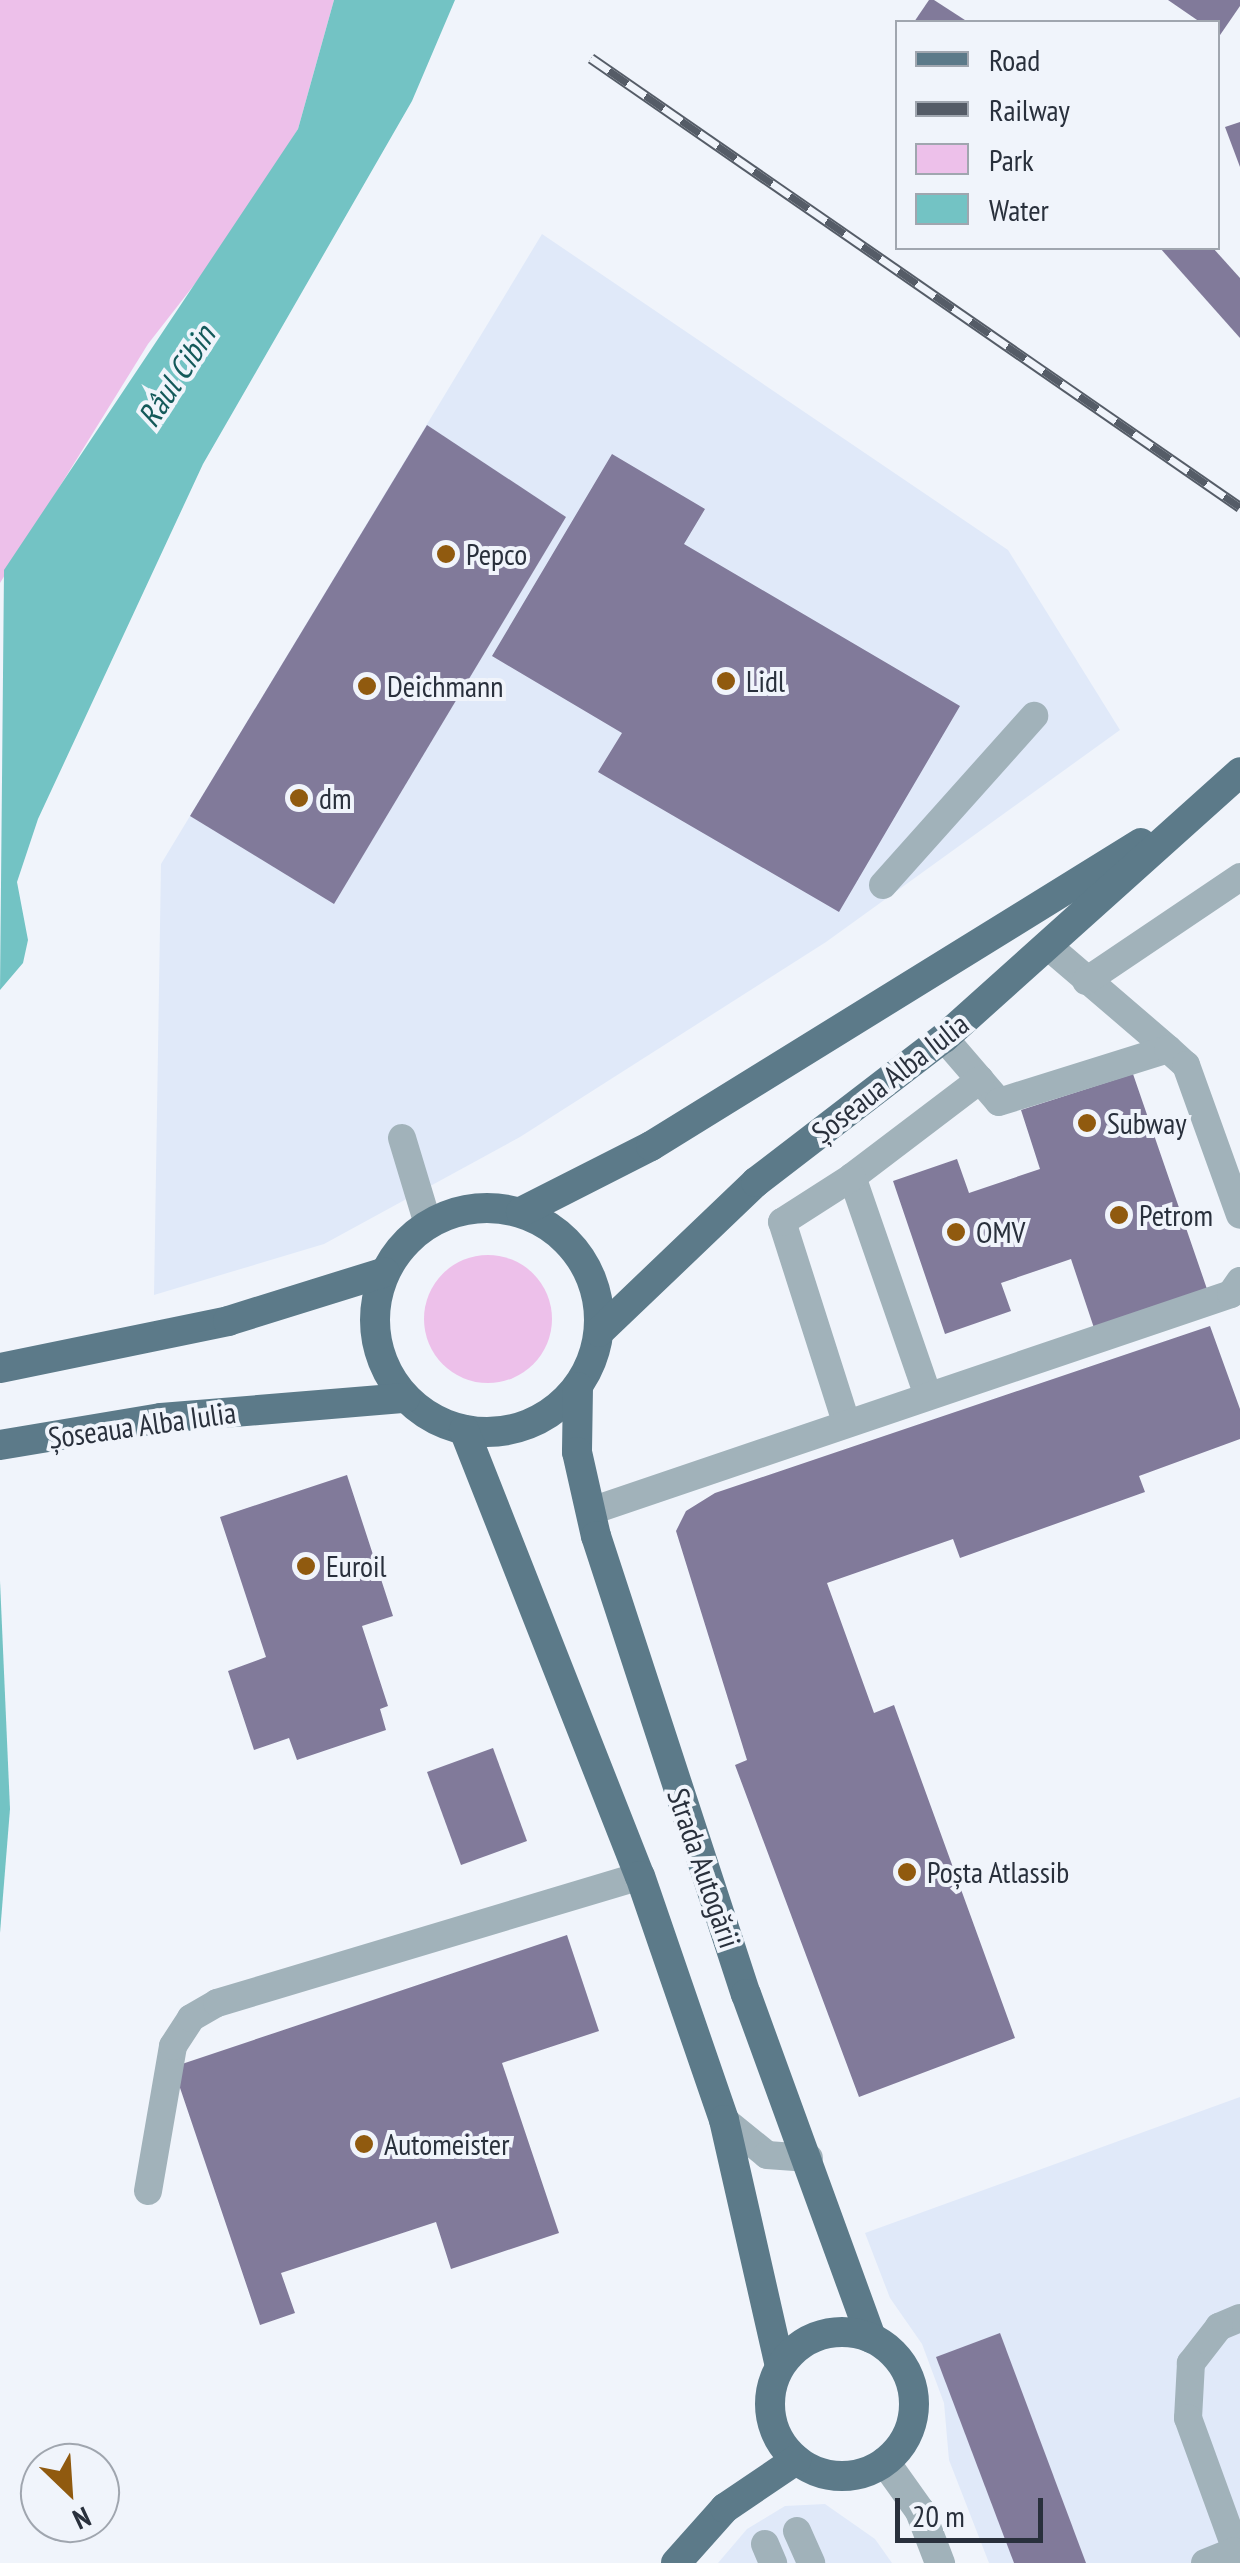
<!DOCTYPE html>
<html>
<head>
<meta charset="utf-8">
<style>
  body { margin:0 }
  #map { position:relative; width:1240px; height:2563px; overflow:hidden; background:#f0f4fb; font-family:"PT Sans Narrow",sans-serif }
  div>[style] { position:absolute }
  .built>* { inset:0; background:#e0e9f9 }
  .green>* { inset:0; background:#edc0ea }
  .round { border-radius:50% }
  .water>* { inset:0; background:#73c3c4 }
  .building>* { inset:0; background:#817a9a }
  .service>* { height:28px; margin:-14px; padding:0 14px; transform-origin:14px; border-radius:14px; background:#a1b2ba }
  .minor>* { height:30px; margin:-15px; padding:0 15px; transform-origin:15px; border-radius:15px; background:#a1b2ba }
  .primary>* { height:30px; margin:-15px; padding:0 15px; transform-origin:15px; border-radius:15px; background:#5c7a89 }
  .primary>.ring { margin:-15px; padding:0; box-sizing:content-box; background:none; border:30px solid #5c7a89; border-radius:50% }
  .rail>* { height:11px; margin-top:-5.5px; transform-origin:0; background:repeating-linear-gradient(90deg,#f0f4fb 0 22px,#555c67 0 44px); box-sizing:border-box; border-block:2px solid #555c67 }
  .dots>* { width:28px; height:28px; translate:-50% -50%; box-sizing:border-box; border:5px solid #f0f4fb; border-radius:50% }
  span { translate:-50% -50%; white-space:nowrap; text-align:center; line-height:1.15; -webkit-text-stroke:8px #f0f4fb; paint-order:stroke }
  .poi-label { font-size:30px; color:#29303c }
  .left { translate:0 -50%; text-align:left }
  .street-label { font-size:30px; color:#29303c }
  .water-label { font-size:32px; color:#14595a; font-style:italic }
  .legend { position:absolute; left:895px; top:20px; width:325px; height:230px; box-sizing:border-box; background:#f0f4fb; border:2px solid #a0a6af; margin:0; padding:12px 18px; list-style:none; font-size:30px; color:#29303c }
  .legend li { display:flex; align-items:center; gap:20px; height:50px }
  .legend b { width:50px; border:2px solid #a0a6af }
  .north { position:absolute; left:20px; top:2443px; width:100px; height:100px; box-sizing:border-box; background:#f0f4fb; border:2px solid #a0a6af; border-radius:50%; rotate:155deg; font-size:28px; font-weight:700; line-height:40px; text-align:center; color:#29303c }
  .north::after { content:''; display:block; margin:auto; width:35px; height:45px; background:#905a0f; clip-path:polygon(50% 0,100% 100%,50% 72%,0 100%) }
  .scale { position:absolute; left:895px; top:2498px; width:148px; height:45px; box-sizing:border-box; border:5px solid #29303c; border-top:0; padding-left:12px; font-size:30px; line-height:35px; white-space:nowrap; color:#29303c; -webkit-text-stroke:8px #f0f4fb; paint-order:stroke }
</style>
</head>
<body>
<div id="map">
  <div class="built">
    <i style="clip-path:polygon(542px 234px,1008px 550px,1120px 730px,826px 942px,520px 1137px,324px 1244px,154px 1295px,161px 864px)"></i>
    <i style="clip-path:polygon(1240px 2097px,1240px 2563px,989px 2563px,949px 2460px,944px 2403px,922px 2344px,890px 2298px,865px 2233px)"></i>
    <i style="clip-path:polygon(825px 2504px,875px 2539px,892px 2563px,718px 2563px,747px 2529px,785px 2506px)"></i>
  </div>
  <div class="green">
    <i style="clip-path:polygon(0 0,334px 0,298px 129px,233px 235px,148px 344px,0 583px)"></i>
    <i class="round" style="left:424px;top:1255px;width:128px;height:128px"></i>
  </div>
  <div class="water">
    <i style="clip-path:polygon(334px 0,455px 0,412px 101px,203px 464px,38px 819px,17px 882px,28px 940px,23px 963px,0 990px,4px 570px,298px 129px)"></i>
    <i style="clip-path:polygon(0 1581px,10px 1809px,0 1933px)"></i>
  </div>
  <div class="building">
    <i style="clip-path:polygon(929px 0,934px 0,968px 22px,914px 22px)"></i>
    <i style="clip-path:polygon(1168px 0,1240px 0,1240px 6px,1218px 38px,1218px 22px,1200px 22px)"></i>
    <i style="clip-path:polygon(1240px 122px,1240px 167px,1225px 127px)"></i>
    <i style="clip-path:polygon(1160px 248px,1213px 248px,1240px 278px,1240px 338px)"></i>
    <i style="clip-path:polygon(427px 425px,566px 517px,334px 904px,190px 816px)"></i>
    <i style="clip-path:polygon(612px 454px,705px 509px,684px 544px,960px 706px,839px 912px,598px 772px,622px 733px,492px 656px)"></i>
    <i style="clip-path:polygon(1133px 1074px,1207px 1289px,1094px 1328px,1071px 1259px,1001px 1283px,1011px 1311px,945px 1334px,893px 1181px,957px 1159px,969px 1193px,1040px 1169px,1021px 1110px)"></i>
    <i style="clip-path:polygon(1210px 1326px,1240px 1409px,1240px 1439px,1139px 1476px,1145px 1492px,960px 1558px,953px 1539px,827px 1583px,874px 1713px,894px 1705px,1015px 2038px,859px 2097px,735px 1765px,747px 1760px,676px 1531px,686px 1511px,715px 1493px)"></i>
    <i style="clip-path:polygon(347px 1475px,393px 1616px,362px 1626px,388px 1706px,380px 1709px,386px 1730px,297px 1760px,289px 1738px,254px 1750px,228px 1671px,266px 1657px,220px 1517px)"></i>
    <i style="clip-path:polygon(493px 1748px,527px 1841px,461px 1865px,427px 1772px)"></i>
    <i style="clip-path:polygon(567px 1935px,599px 2031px,502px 2063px,559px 2233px,451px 2269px,436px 2222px,281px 2273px,295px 2313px,260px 2325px,173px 2067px)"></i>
    <i style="clip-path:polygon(1000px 2333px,1086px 2563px,1014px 2563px,936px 2357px)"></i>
  </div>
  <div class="service">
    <i style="left:883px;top:885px;width:227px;rotate:-48.2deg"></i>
    <i style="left:1048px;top:946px;width:158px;rotate:40.6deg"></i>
    <i style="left:1086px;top:981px;width:186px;rotate:-34deg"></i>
    <i style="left:944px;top:1038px;width:84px;rotate:49.3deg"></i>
    <i style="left:999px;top:1102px;width:177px;rotate:-17.4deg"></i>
    <i style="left:1168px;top:1049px;width:24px;rotate:42deg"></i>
    <i style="left:1186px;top:1065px;width:159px;rotate:70.2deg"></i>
    <i style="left:402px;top:1138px;width:90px;rotate:73.2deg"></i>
    <i style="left:927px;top:1393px;width:229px;rotate:-109.1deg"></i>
    <i style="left:852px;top:1177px;width:161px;rotate:-37.2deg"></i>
    <i style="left:846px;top:1422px;width:210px;rotate:-107.7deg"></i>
    <i style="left:782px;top:1222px;width:83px;rotate:-32.7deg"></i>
    <i style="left:591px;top:1511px;width:676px;rotate:-18.73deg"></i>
    <i style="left:1231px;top:1294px;width:16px;rotate:-55deg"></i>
    <i style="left:724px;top:2120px;width:55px;rotate:39.1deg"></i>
    <i style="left:767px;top:2155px;width:42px;rotate:4.1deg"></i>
    <i style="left:148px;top:2191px;width:147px;rotate:-80.2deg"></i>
    <i style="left:173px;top:2046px;width:33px;rotate:-57deg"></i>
    <i style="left:191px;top:2018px;width:30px;rotate:-30deg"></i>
    <i style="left:217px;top:2003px;width:442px;rotate:-16.7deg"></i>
    <i style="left:1240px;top:2318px;width:23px;rotate:157deg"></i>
    <i style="left:1219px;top:2327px;width:46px;rotate:127.9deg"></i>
    <i style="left:1191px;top:2363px;width:55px;rotate:93.1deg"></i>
    <i style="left:1188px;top:2418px;width:152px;rotate:70deg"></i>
    <i style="left:797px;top:2531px;width:35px;rotate:66deg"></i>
    <i style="left:765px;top:2544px;width:21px;rotate:67deg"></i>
    <i style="left:1205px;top:2563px;width:31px;rotate:-22deg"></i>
  </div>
  <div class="minor">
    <i style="left:885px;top:2462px;width:60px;rotate:54.5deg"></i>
    <i style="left:920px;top:2511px;width:56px;rotate:69deg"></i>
  </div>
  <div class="primary">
    <i class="ring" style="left:375px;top:1208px;width:194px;height:194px"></i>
    <i style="left:521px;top:1212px;width:146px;rotate:-26.9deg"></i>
    <i style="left:651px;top:1146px;width:576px;rotate:-31.73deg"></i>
    <i style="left:599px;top:1332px;width:217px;rotate:-43.7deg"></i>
    <i style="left:756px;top:1182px;width:237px;rotate:-37.5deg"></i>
    <i style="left:944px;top:1038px;width:398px;rotate:-41.9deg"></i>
    <i style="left:0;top:1368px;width:233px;rotate:-11.6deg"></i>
    <i style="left:228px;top:1321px;width:164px;rotate:-17.3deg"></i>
    <i style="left:578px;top:1387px;width:65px;rotate:90.9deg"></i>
    <i style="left:577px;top:1452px;width:86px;rotate:77.3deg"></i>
    <i style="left:596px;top:1536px;width:482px;rotate:71.9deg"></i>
    <i style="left:746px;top:1994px;width:366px;rotate:70deg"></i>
    <i style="left:464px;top:1430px;width:479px;rotate:68.5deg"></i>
    <i style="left:640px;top:1876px;width:258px;rotate:71deg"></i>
    <i style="left:724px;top:2120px;width:252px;rotate:77.2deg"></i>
    <i style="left:0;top:1445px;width:163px;rotate:-9.5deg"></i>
    <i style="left:161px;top:1418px;width:245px;rotate:-4.7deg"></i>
    <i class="ring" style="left:770px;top:2332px;width:114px;height:114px"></i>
    <i style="left:676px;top:2563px;width:74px;rotate:-48.3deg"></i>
    <i style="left:725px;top:2508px;width:86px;rotate:-34.1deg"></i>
  </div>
  <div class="rail">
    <i style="left:591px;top:58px;width:789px;rotate:34.68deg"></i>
  </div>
  <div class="dots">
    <i style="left:446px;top:554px;background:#905a0f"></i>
    <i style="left:726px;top:681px;background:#905a0f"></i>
    <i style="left:367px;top:686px;background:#905a0f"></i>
    <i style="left:299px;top:798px;background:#905a0f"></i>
    <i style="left:1087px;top:1123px;background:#905a0f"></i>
    <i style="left:1119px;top:1215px;background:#905a0f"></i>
    <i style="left:956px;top:1232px;background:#905a0f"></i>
    <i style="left:306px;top:1566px;background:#905a0f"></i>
    <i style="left:907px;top:1872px;background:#905a0f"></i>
    <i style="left:364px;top:2144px;background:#905a0f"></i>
  </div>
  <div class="poi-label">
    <span class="left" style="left:466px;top:554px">Pepco</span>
    <span class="left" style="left:746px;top:681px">Lidl</span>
    <span class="left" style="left:387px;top:686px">Deichmann</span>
    <span class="left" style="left:319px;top:798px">dm</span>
    <span class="left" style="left:1107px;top:1123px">Subway</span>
    <span class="left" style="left:1139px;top:1215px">Petrom</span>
    <span class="left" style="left:976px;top:1232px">OMV</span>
    <span class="left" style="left:326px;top:1566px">Euroil</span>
    <span class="left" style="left:927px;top:1872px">Poșta Atlassib</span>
    <span class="left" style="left:384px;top:2144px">Automeister</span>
  </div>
  <div class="street-label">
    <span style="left:890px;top:1078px;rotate:-38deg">Șoseaua Alba Iulia</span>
    <span style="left:142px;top:1425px;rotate:-8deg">Șoseaua Alba Iulia</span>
    <span style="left:704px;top:1868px;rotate:71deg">Strada Autogării</span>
  </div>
  <div class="water-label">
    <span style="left:176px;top:376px;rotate:-57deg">Râul Cibin</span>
  </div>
  <ul class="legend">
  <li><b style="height:12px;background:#5c7a89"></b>Road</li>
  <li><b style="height:12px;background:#555c67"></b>Railway</li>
  <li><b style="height:28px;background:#edc0ea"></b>Park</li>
  <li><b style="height:28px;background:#73c3c4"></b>Water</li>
  </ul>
  <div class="north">N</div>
  <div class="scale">20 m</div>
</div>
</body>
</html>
